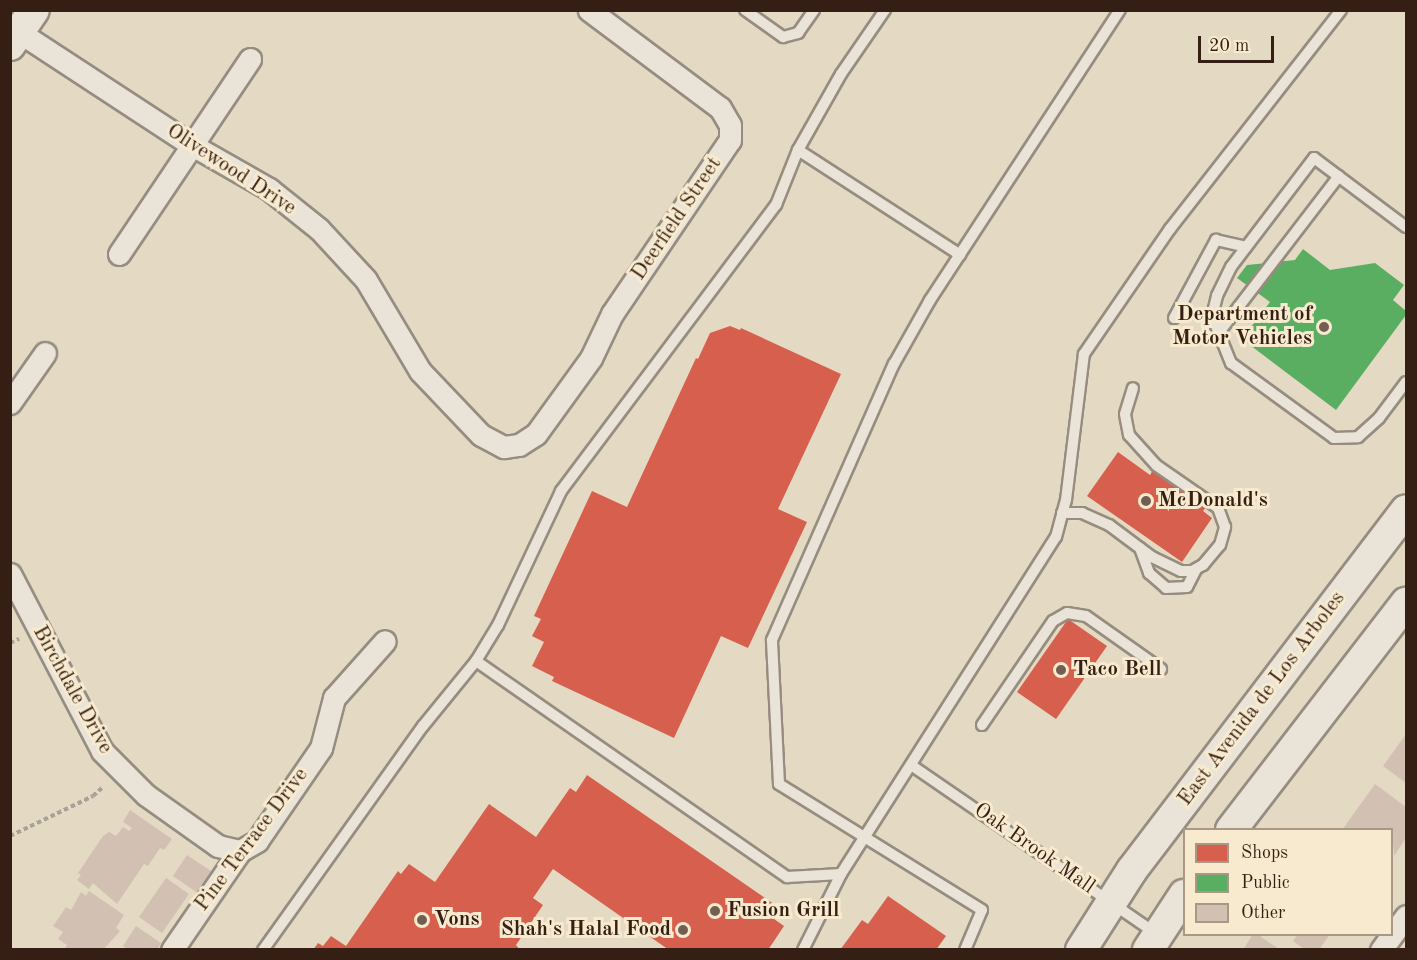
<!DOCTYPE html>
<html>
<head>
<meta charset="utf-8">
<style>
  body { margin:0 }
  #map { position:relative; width:1417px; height:960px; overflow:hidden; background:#e4d9c3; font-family:"Old Standard TT",serif }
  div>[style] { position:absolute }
  .shops>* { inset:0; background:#d6604d }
  .public>* { inset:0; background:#5aae61 }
  .building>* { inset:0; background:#d2c1b2 }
  .path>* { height:4px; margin-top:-2px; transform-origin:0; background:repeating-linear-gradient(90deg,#a8a198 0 4.5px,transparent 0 7.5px) }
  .roads { filter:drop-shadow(2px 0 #968d80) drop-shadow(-2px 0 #968d80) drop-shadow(0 2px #968d80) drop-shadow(0 -2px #968d80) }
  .lane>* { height:10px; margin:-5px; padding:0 5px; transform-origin:5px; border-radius:5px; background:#e9e3d8 }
  .street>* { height:21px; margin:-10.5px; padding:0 10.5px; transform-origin:10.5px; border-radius:10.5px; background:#e9e3d8 }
  .secondary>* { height:30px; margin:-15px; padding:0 15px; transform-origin:15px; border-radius:15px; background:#e9e3d8 }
  .dots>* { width:16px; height:16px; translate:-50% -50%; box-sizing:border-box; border:3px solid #f7eacf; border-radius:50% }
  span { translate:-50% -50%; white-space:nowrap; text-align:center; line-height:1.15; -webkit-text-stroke:6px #f7eacf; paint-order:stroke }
  .street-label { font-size:21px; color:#351e13 }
  .poi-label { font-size:21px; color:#351e13; font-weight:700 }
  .right { translate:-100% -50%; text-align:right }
  .left { translate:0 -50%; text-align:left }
  .frame { position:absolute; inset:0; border:12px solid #351e13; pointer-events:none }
  .legend { position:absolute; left:1183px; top:828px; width:210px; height:108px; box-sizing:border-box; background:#f7eacf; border:2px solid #a99884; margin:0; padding:8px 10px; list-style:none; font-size:18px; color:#351e13 }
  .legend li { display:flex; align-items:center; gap:12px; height:30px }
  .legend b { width:30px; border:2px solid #a99884 }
  .scale { position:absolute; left:1198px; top:36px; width:76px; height:27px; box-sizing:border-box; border:3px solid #351e13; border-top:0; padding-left:8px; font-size:18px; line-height:21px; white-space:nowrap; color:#351e13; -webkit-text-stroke:4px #f7eacf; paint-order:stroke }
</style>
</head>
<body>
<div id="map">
  <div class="shops">
    <i style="clip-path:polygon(730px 326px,740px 330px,741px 328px,841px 374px,778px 509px,807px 522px,748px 648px,721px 636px,674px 738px,552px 681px,554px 677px,532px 666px,544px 642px,532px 636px,541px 619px,534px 616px,592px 491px,627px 507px,696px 358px,698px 359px,710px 333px)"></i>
    <i style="clip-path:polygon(1118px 452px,1150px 475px,1153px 470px,1206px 507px,1203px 511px,1212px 518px,1182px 562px,1087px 496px)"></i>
    <i style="clip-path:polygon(1068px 619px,1107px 646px,1056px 719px,1017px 692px)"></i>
    <i style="clip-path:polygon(587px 775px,781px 909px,774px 919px,784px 926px,768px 950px,669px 950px,553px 869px,533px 898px,543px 905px,516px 945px,520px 950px,313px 950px,318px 943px,323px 946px,331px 936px,346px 946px,398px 871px,401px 874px,409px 864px,435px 882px,489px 804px,536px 837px,570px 788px,576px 792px)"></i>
    <i style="clip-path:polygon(888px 896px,946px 936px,936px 950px,840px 950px,862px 920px,868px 924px)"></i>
  </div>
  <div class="public">
    <i style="clip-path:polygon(1303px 249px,1330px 270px,1375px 263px,1404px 285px,1393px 300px,1406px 311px,1406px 315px,1336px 410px,1242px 339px,1270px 302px,1237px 278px,1247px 265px,1295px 260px)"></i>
  </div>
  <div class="building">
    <i style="clip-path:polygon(1406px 734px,1406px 783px,1383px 766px)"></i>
    <i style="clip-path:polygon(1375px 784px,1406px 807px,1406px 838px,1394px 856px,1392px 830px,1342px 830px)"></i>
    <i style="clip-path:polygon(130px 810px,172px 839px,164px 850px,160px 848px,148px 866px,144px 864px,117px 904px,93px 883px,89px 889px,77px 880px,81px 875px,78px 873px,103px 836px,109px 832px,116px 836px,123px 827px,129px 831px,132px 828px,123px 822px)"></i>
    <i style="clip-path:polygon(187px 855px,211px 871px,196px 892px,173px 876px)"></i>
    <i style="clip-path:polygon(166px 878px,189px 894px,162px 933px,139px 917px)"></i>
    <i style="clip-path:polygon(89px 891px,124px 915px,116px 928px,120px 931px,103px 950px,64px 950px,67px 945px,58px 939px,63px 932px,53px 926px,66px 907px,71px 910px,81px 892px,86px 896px)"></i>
    <i style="clip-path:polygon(136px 926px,161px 943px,157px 950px,128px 950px,123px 946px)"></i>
    <i style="clip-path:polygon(1253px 934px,1257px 934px,1280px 950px,1243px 950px)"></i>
    <i style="clip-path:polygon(1298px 934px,1330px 934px,1319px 950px,1305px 950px,1293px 941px)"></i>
  </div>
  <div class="path">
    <i style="left:10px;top:643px;width:10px;rotate:-24deg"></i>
    <i style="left:10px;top:836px;width:92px;rotate:-25.7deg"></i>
    <i style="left:93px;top:796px;width:15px;rotate:-42deg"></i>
  </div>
  <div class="roads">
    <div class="lane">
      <i style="left:745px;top:10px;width:47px;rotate:35.4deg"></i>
      <i style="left:783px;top:37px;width:16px;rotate:-15deg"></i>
      <i style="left:798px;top:33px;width:28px;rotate:-55deg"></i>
      <i style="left:798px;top:150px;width:193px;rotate:32.9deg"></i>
      <i style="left:1406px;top:227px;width:115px;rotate:-143.1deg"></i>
      <i style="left:1314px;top:158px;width:137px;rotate:127.3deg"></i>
      <i style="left:1231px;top:267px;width:32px;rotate:116deg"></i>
      <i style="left:1217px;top:296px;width:21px;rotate:104deg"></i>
      <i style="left:1212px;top:316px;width:51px;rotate:68deg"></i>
      <i style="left:1231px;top:363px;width:127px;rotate:36.1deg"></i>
      <i style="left:1334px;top:438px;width:24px;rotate:-2deg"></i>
      <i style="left:1358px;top:437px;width:28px;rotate:-42deg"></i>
      <i style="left:1379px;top:418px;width:45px;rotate:-53.1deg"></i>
      <i style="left:1174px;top:318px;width:89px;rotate:-61.7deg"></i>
      <i style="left:1216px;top:240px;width:31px;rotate:13deg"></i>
      <i style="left:1217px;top:335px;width:200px;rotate:-52.5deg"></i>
      <i style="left:1062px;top:513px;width:20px"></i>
      <i style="left:1082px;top:513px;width:30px;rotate:24deg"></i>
      <i style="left:1109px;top:525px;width:54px;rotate:36.7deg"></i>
      <i style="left:1152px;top:557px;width:32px;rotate:26deg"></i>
      <i style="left:1181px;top:571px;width:11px"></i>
      <i style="left:1192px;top:571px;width:13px;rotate:-29deg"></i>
      <i style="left:1203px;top:565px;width:26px;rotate:-50deg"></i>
      <i style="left:1220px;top:545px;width:19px;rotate:-74deg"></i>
      <i style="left:1225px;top:527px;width:20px;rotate:-110deg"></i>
      <i style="left:1218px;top:508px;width:75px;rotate:-145.3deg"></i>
      <i style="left:1156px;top:465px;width:40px;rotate:-132deg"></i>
      <i style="left:1129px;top:435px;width:21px;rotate:-101deg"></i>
      <i style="left:1125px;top:414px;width:27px;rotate:-73deg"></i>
      <i style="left:1140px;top:548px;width:27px;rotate:70deg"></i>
      <i style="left:1149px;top:573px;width:23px;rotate:41deg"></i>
      <i style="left:1166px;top:588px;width:21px;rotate:-3deg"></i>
      <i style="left:1187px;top:587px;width:20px;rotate:-63deg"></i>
      <i style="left:476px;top:661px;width:379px;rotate:34.8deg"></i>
      <i style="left:787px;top:877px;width:54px;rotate:-3.2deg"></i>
      <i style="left:982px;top:725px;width:126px;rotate:-55.7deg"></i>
      <i style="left:1053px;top:621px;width:16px;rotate:-30deg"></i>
      <i style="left:1067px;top:613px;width:19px;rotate:9deg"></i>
      <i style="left:1086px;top:616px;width:92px;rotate:35.2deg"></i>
      <i style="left:911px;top:765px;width:298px;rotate:34.5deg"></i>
      <i style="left:263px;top:950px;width:275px;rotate:-54.5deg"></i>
      <i style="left:423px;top:726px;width:84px;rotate:-50.8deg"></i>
      <i style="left:476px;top:661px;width:42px;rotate:-58.6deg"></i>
      <i style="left:498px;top:625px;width:148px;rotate:-64.8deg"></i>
      <i style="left:561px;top:491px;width:358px;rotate:-53.1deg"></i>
      <i style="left:776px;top:205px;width:59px;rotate:-68.2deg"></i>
      <i style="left:798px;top:150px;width:87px;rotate:-60.5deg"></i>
      <i style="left:841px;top:74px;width:78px;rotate:-55.5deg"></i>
      <i style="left:803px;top:950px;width:85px;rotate:-63.4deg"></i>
      <i style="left:841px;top:874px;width:400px;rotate:-57.5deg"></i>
      <i style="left:1056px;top:537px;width:38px;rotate:-75deg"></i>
      <i style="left:1066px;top:500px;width:147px;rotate:-83deg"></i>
      <i style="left:1084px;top:354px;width:152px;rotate:-55.5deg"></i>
      <i style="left:1170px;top:229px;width:278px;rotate:-52deg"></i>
      <i style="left:965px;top:950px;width:43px;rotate:-67deg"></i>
      <i style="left:982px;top:910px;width:239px;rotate:-148.2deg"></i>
      <i style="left:779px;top:784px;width:144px;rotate:-92.8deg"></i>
      <i style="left:772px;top:640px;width:302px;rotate:-66.2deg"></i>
      <i style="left:894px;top:364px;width:73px;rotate:-60.6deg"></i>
      <i style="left:930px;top:300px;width:347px;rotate:-56.8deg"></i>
    </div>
    <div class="street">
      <i style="left:19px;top:32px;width:207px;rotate:33.2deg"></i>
      <i style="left:192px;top:145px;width:89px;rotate:29.7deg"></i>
      <i style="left:269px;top:189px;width:64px;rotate:38.7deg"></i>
      <i style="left:319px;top:229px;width:69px;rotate:47.3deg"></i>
      <i style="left:366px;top:280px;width:106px;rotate:59.3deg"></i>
      <i style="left:420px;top:371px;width:88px;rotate:46.4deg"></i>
      <i style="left:481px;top:435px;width:26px;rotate:28deg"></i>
      <i style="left:504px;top:447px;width:15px;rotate:-8deg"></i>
      <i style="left:519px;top:445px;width:20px;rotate:-33deg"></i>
      <i style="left:536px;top:434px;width:94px;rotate:-54.1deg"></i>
      <i style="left:591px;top:358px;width:49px;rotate:-64.5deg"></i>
      <i style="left:612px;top:314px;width:210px;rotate:-55.9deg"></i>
      <i style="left:730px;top:140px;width:15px;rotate:-90deg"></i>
      <i style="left:730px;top:125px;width:20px;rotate:-120deg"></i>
      <i style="left:720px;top:108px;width:164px;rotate:-143.2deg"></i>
      <i style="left:119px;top:254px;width:235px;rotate:-56.1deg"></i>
      <i style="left:10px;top:403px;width:61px;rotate:-55deg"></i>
      <i style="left:10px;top:574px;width:199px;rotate:62.5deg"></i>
      <i style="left:102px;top:751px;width:62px;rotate:45deg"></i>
      <i style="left:146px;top:795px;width:88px;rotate:35.3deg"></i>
      <i style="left:218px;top:846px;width:23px;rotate:13deg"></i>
      <i style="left:172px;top:950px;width:120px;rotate:-55.5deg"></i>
      <i style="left:240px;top:851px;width:20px;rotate:-30deg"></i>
      <i style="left:257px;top:841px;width:113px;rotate:-55.5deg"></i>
      <i style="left:321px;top:748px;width:52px;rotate:-75.4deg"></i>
      <i style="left:334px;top:698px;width:76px;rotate:-48.2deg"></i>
      <i style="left:1381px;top:950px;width:42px;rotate:-53.7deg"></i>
    </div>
    <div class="secondary">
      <i style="left:10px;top:45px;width:42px;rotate:-55.6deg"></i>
      <i style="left:1231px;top:830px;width:287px;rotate:-52.4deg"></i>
      <i style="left:1081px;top:950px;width:95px;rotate:-57.5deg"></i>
      <i style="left:1132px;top:870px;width:452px;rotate:-52.7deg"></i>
      <i style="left:1148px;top:950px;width:66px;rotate:-56.8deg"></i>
    </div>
  </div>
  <div class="dots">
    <i style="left:1324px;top:327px;background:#725f51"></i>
    <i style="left:1146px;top:501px;background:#725f51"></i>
    <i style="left:1061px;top:670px;background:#725f51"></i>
    <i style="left:715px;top:911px;background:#725f51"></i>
    <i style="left:422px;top:920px;background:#725f51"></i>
    <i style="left:683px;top:930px;background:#725f51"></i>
  </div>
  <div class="street-label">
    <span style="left:231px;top:170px;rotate:33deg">Olivewood Drive</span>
    <span style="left:677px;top:219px;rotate:-56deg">Deerfield Street</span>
    <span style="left:72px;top:690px;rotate:61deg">Birchdale Drive</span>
    <span style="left:1262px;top:699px;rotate:-53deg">East Avenida de Los Arboles</span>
    <span style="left:252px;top:840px;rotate:-53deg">Pine Terrace Drive</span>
    <span style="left:1034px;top:849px;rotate:35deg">Oak Brook Mall</span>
  </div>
  <div class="poi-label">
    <span class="right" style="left:1312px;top:327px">Department of<br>Motor Vehicles</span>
    <span class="left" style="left:1158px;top:501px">McDonald's</span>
    <span class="left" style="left:1073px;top:670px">Taco Bell</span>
    <span class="left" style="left:727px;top:911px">Fusion Grill</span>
    <span class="left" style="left:434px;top:920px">Vons</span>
    <span class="right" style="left:671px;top:930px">Shah's Halal Food</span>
  </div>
  <div class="frame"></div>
  <ul class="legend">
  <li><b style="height:16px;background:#d6604d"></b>Shops</li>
  <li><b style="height:16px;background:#5aae61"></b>Public</li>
  <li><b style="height:16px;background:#d2c1b2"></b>Other</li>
  </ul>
  <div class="scale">20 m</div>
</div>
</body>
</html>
